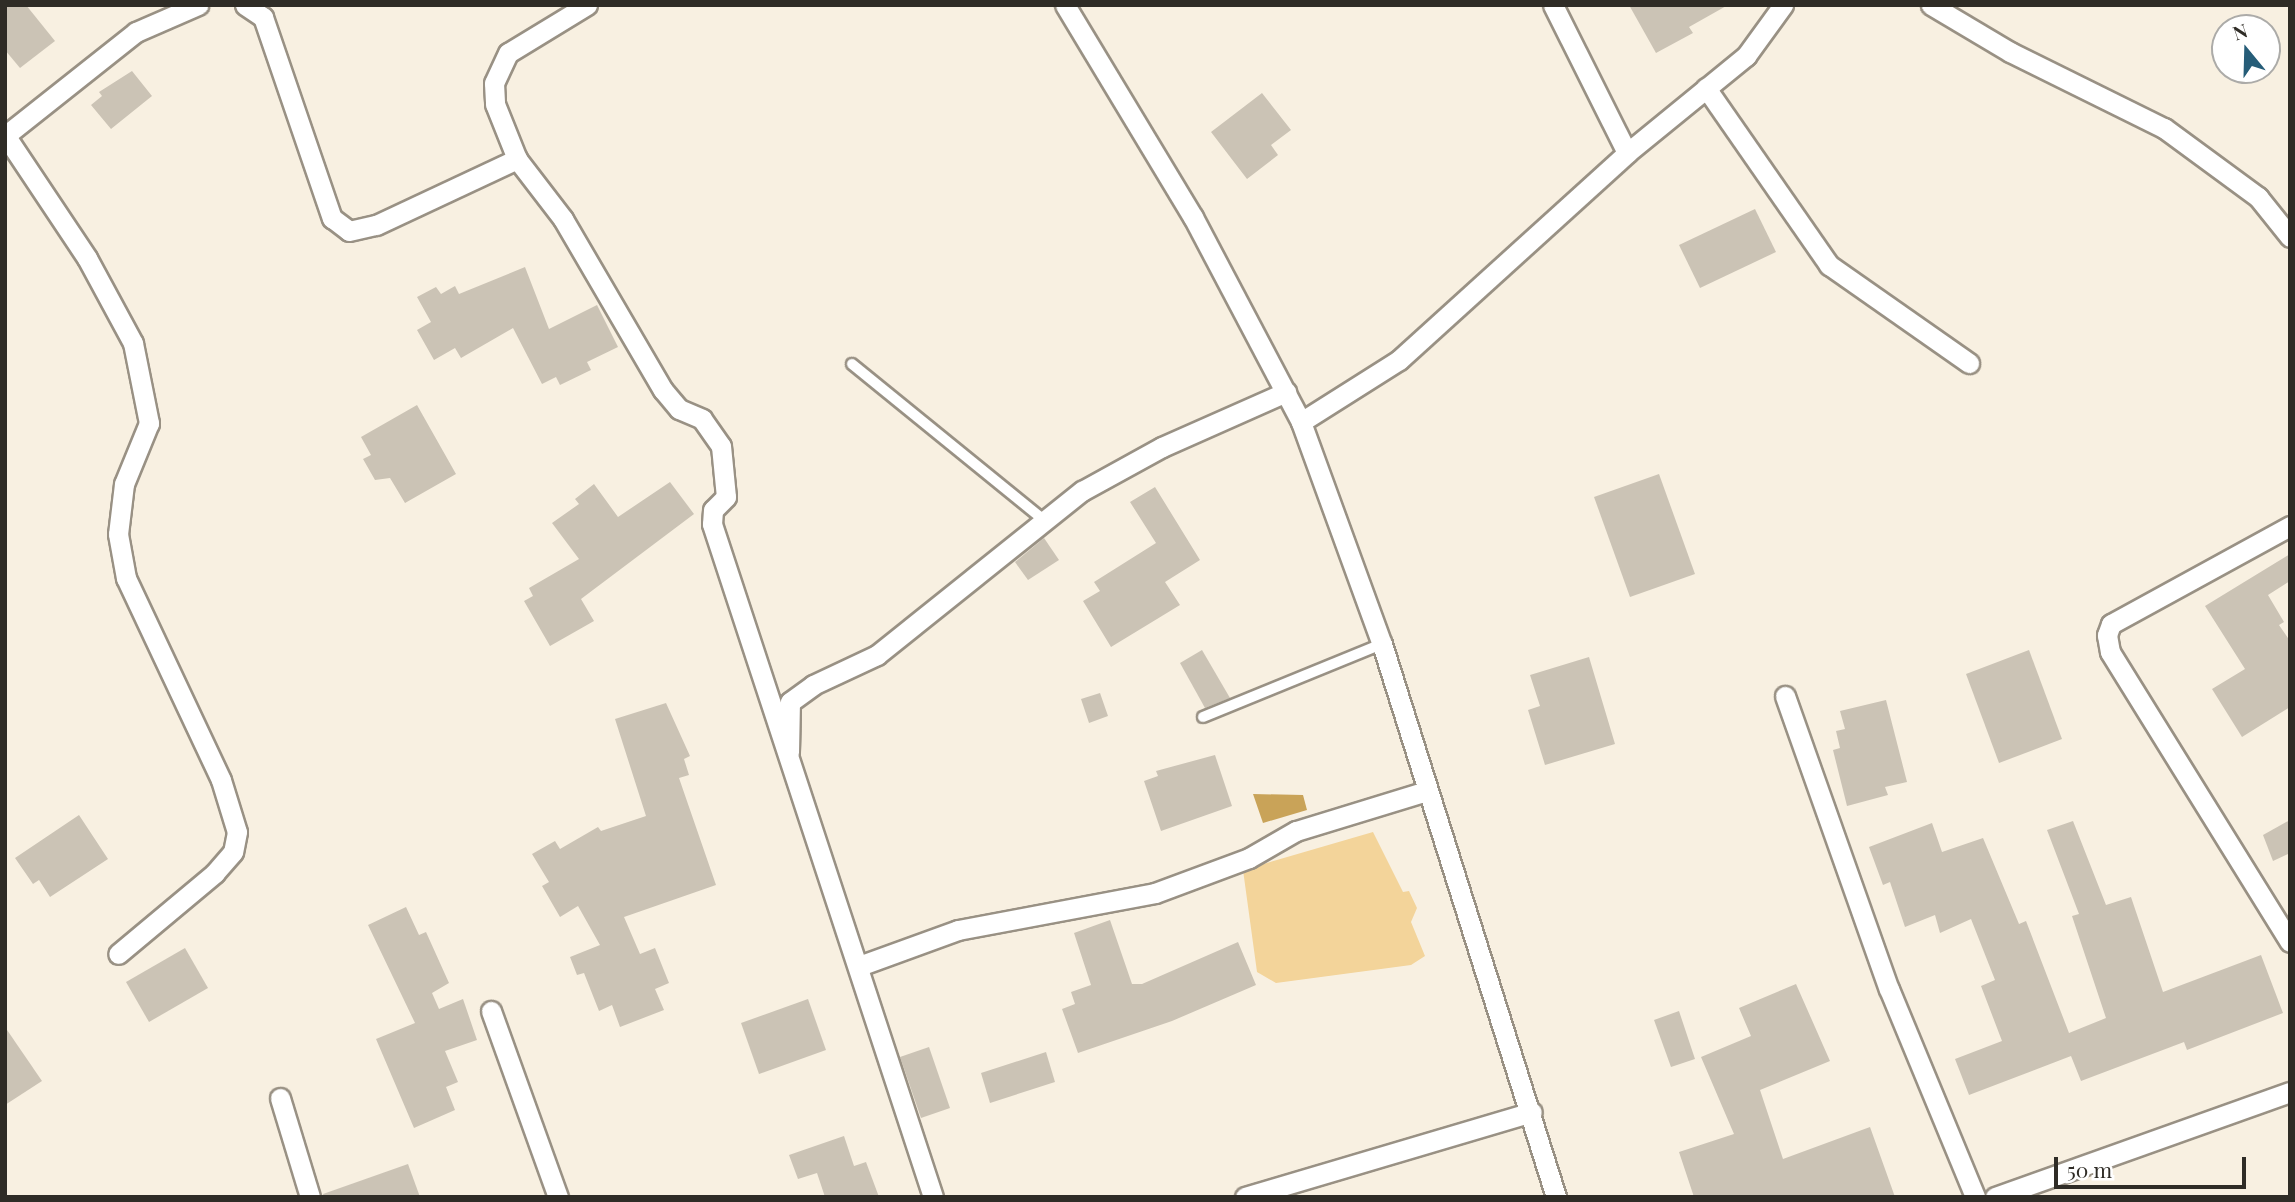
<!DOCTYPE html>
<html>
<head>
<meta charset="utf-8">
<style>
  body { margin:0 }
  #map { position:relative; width:2295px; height:1202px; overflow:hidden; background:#f8f0e1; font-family:"Playfair Display",serif }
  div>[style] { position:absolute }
  .green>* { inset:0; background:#f3d49a }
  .water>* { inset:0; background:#c9a358 }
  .building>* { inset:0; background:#cbc3b5 }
  .roads { filter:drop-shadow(2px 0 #999184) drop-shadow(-2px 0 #999184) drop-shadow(0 2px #999184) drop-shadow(0 -2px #999184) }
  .lane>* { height:10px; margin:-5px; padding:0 5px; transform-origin:5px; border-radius:5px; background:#fff }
  .street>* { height:19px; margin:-9.5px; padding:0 9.5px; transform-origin:9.5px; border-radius:9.5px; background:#fff }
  span { translate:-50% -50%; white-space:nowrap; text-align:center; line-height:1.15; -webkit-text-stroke:6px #fff; paint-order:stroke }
  .frame { position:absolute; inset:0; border:7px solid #2f2c26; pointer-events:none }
  .north { position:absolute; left:2211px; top:14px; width:70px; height:70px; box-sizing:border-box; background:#fff; border:2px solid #acaba8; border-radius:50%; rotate:341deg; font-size:19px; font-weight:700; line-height:28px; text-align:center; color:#2f2c26 }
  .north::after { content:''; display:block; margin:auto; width:24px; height:32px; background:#265d78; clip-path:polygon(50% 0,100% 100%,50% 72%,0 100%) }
  .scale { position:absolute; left:2054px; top:1157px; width:192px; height:32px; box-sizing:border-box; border:4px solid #2f2c26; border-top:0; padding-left:9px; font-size:21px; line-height:24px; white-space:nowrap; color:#2f2c26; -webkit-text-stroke:5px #fff; paint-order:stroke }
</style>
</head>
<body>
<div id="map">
  <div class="green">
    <i style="clip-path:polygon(1373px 832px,1403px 892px,1409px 891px,1417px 908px,1411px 922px,1425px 956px,1411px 965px,1276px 983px,1257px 972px,1243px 870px)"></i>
  </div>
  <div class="water">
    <i style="clip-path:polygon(1253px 794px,1303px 795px,1307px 810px,1263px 823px)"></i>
  </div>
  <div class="building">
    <i style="clip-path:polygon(5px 5px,26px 5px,55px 41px,20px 68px,5px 50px)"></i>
    <i style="clip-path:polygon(1629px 5px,1728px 5px,1689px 27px,1693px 33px,1656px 53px)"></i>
    <i style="clip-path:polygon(132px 71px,152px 96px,111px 129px,91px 105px,102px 96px,99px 92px)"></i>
    <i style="clip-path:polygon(1262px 93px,1291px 130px,1271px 145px,1278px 155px,1247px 179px,1211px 132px)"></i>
    <i style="clip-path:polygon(1755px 209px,1776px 252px,1700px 288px,1679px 245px)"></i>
    <i style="clip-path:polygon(525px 267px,549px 329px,597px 305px,618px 347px,587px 362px,591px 370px,560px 385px,556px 377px,542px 384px,513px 328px,461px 358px,455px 348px,434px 360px,417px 330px,431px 322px,417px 297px,436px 287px,441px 294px,455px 286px,459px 294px)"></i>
    <i style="clip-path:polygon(417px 405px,456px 474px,405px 503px,390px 478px,375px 480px,363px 459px,371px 455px,361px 437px)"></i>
    <i style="clip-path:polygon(1659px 474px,1695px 574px,1630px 597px,1594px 497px)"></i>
    <i style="clip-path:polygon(670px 482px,694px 514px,581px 599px,594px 621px,550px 646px,524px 601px,533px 596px,529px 588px,579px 559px,552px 523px,579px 504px,575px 499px,594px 484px,618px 517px)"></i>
    <i style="clip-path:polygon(1155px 487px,1200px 560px,1165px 582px,1180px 605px,1111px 647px,1083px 601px,1100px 591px,1094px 582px,1156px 543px,1130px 502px)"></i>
    <i style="clip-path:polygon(1044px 538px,1059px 560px,1028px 580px,1015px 562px)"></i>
    <i style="clip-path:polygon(2290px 554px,2290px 581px,2268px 595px,2284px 622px,2279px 625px,2290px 641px,2290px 707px,2242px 737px,2212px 689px,2245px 669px,2205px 606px)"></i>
    <i style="clip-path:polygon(1202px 650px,1230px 698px,1205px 708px,1180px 663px)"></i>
    <i style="clip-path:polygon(2029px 650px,2062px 739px,1999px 763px,1966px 674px)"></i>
    <i style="clip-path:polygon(1589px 657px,1615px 744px,1545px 765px,1528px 710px,1540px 706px,1530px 675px)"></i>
    <i style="clip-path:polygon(1100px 693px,1108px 716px,1089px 723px,1081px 699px)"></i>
    <i style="clip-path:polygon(1886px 700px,1907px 782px,1885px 787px,1888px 795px,1847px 806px,1833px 750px,1840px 748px,1836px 731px,1845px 729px,1840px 711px)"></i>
    <i style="clip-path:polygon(666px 703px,690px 756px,684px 759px,689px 775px,679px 778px,716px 885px,624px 917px,640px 954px,655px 948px,669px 983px,655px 989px,664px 1010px,620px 1027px,612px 1005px,599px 1011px,584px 973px,577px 975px,570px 957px,600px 945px,578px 906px,560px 917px,542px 886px,549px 882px,532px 854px,555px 841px,560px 849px,598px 827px,601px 831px,646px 816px,615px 719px)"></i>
    <i style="clip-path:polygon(1215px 755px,1232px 806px,1161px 831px,1144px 781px,1158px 776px,1156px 771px)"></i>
    <i style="clip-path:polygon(79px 815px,108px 859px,50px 897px,39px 880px,33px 884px,15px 858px)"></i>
    <i style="clip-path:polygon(2290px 820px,2290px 853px,2273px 861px,2263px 835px)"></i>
    <i style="clip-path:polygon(2073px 821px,2106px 905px,2131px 897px,2163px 992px,2261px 955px,2283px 1013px,2187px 1050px,2184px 1042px,2081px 1081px,2071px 1056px,1969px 1095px,1955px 1059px,2002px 1041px,1981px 986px,1995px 980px,1971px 919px,1940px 933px,1935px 915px,1905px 927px,1890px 882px,1883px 885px,1869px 847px,1932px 823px,1942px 852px,1983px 838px,2019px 924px,2026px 921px,2069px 1033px,2106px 1018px,2072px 916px,2079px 914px,2047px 830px)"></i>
    <i style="clip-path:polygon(406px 907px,419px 935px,426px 932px,449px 983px,432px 993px,439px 1009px,463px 999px,477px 1040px,445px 1051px,458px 1082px,446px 1087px,455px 1110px,414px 1128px,376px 1039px,415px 1023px,368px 925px)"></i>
    <i style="clip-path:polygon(1110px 920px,1132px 984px,1142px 984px,1238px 942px,1256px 985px,1172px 1021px,1078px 1053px,1062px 1009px,1075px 1004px,1071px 992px,1091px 985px,1074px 933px)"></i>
    <i style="clip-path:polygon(185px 948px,208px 988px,149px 1022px,126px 982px)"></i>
    <i style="clip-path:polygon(1796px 984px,1830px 1061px,1760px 1090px,1783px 1159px,1870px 1127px,1895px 1197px,1694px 1197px,1679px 1152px,1734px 1134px,1701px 1057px,1751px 1036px,1739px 1008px)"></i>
    <i style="clip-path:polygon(808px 999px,826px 1050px,759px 1074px,741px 1023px)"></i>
    <i style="clip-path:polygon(1679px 1011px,1695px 1059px,1671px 1067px,1654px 1020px)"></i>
    <i style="clip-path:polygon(5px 1027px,42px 1081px,5px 1105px)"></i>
    <i style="clip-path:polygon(929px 1047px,950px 1108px,921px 1118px,900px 1057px)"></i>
    <i style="clip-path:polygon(1046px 1052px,1055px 1082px,990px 1103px,981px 1073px)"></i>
    <i style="clip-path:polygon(844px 1136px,854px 1166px,866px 1162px,879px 1197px,825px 1197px,817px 1173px,798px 1179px,789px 1155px)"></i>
    <i style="clip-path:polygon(408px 1164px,420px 1197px,324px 1197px,323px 1194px)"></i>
  </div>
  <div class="roads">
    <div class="lane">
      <i style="left:852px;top:364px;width:246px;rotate:39.1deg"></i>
      <i style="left:1203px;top:717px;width:193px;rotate:-22.2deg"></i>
    </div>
    <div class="street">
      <i style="left:245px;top:5px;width:22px;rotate:34deg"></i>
      <i style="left:263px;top:17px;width:213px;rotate:71.1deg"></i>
      <i style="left:332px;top:218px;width:21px;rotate:37deg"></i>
      <i style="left:349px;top:231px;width:28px;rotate:-13deg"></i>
      <i style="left:376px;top:225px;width:156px;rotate:-25.1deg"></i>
      <i style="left:587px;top:5px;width:92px;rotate:148.7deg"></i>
      <i style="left:508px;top:53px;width:33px;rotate:115deg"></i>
      <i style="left:494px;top:83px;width:21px;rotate:87deg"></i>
      <i style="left:495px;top:104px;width:59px;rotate:68.2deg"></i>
      <i style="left:517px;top:159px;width:76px;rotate:52.5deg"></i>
      <i style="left:563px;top:219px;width:198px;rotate:59.7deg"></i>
      <i style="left:663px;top:390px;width:25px;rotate:50deg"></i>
      <i style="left:679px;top:409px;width:25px;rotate:23deg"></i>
      <i style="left:702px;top:419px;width:33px;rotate:55deg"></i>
      <i style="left:721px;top:446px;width:51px;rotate:84.4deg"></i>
      <i style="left:726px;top:497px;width:18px;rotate:135deg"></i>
      <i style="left:713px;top:510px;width:14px;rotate:94deg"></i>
      <i style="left:712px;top:524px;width:708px;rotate:71.82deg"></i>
      <i style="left:1065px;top:5px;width:248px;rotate:58.9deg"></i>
      <i style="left:1193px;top:217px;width:232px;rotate:62.2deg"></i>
      <i style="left:1301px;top:422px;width:236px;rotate:70deg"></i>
      <i style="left:1382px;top:644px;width:580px;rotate:72.53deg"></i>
      <i style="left:1553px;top:5px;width:165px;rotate:63.4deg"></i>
      <i style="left:1931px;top:5px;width:92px;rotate:30.7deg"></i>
      <i style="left:2010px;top:52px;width:172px;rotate:26.3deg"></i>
      <i style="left:2164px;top:128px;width:117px;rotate:36.3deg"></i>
      <i style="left:2258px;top:197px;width:51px;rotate:51.3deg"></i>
      <i style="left:1706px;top:88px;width:216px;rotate:55.2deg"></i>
      <i style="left:1829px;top:265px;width:171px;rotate:35deg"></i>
      <i style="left:5px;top:135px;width:148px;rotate:56.3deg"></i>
      <i style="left:87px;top:258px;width:97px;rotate:61.6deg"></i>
      <i style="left:133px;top:343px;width:82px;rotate:78.7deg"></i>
      <i style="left:149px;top:423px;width:66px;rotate:112.3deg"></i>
      <i style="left:124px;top:484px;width:50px;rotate:96.8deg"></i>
      <i style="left:118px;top:534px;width:45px;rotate:79.7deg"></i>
      <i style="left:126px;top:578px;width:223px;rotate:64.8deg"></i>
      <i style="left:221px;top:780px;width:54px;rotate:72.9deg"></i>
      <i style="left:237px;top:832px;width:20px;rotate:101deg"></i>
      <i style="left:233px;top:852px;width:28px;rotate:131deg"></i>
      <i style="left:215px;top:873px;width:126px;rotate:140.1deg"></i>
      <i style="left:6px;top:135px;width:166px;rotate:-38.4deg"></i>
      <i style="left:136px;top:32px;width:68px;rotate:-23.5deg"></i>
      <i style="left:1301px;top:422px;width:116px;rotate:-32.3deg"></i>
      <i style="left:1399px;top:360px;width:308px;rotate:-42.2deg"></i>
      <i style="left:1627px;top:153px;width:154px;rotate:-39.2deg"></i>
      <i style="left:1746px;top:56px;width:63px;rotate:-54deg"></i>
      <i style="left:2290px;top:526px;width:204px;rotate:151.3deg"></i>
      <i style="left:2111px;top:624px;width:12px;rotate:110deg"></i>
      <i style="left:2107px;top:635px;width:17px;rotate:80deg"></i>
      <i style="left:2110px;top:652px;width:341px;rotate:58.2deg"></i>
      <i style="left:1785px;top:696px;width:311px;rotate:70.5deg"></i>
      <i style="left:1889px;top:989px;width:225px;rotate:67.5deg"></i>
      <i style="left:789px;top:752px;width:50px;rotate:-88.9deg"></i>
      <i style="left:790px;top:702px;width:29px;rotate:-36deg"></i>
      <i style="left:813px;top:685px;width:71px;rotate:-25.1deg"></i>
      <i style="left:877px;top:655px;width:263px;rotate:-38.7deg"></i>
      <i style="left:1082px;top:491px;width:91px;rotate:-28.8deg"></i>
      <i style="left:1162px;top:447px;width:136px;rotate:-23.9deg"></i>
      <i style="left:859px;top:966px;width:105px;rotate:-20deg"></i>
      <i style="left:958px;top:930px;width:200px;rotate:-10.6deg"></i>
      <i style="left:1155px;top:893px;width:100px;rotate:-20.4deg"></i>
      <i style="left:1249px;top:858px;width:54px;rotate:-29.9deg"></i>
      <i style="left:1296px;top:831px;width:137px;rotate:-17deg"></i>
      <i style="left:491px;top:1011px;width:198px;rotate:70.2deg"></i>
      <i style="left:280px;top:1098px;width:103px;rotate:73.1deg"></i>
      <i style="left:1245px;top:1197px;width:299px;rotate:-16.5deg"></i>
      <i style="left:1995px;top:1197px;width:313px;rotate:-19.6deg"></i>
    </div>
  </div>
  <div class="frame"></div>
  <div class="north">N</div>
  <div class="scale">50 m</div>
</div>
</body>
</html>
